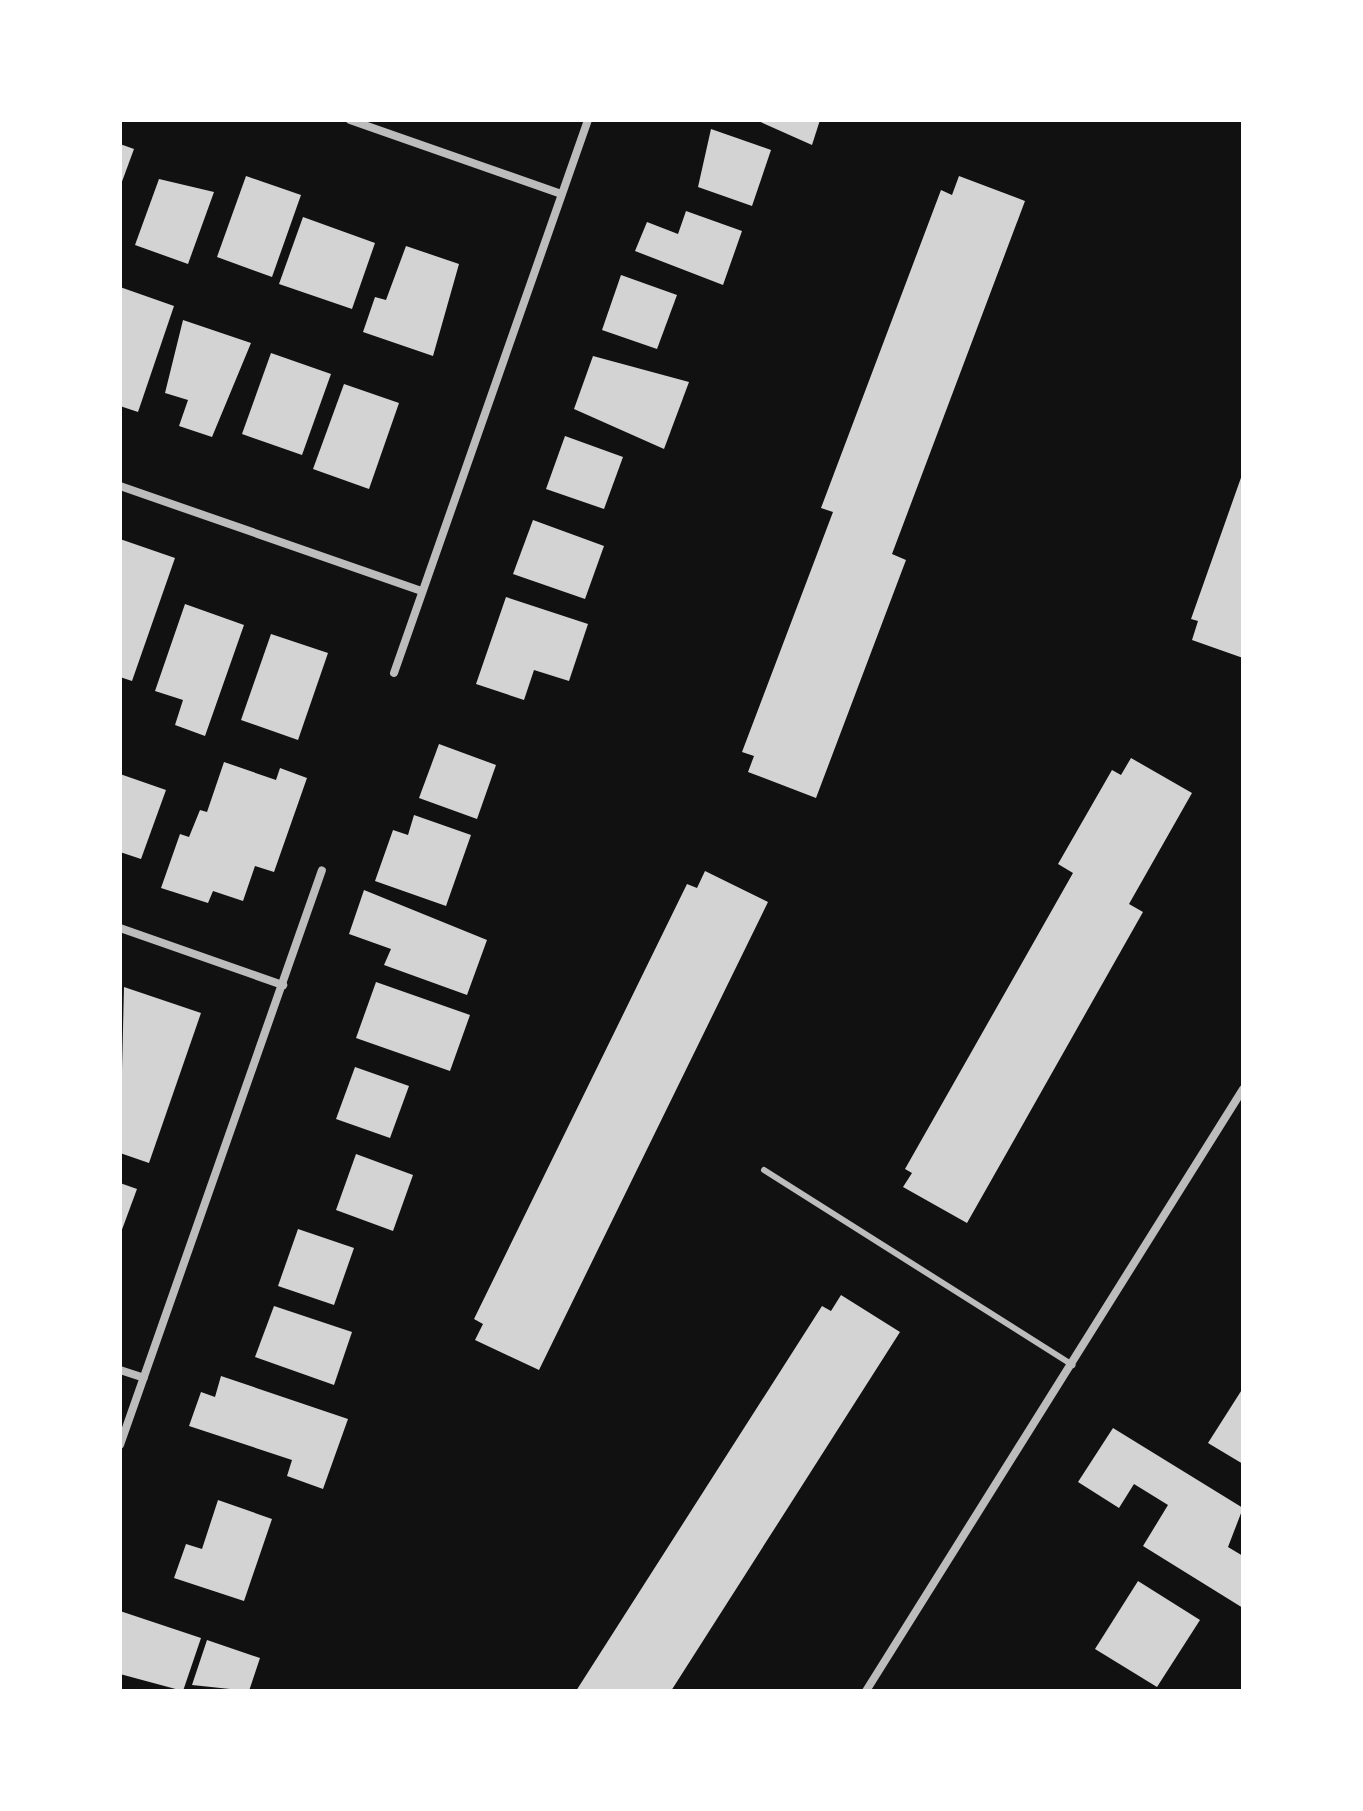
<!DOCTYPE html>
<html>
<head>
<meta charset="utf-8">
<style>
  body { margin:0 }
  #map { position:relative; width:1363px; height:1811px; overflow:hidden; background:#111; font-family:Roboto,sans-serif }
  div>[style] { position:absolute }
  .building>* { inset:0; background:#d3d3d3 }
  .service>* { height:6px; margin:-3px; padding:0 3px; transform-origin:3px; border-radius:3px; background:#bcbcbc }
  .minor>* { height:8px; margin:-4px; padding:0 4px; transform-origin:4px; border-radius:4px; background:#bcbcbc }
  span { translate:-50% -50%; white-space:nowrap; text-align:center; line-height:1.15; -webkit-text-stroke:8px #fff; paint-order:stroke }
  .frame { position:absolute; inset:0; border:122px solid #fff; pointer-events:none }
</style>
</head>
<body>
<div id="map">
  <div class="building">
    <i style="clip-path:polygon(756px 120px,820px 120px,812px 145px)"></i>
    <i style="clip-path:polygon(711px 129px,771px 150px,752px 206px,698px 187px)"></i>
    <i style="clip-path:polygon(120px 144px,134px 149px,120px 187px)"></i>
    <i style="clip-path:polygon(246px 176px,301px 195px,272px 277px,217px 257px)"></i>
    <i style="clip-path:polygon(959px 176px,1025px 201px,892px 554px,906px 560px,816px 798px,748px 772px,754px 756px,742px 752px,833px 512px,821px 508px,941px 190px,952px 195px)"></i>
    <i style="clip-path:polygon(159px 179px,214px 192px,188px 264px,135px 245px)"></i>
    <i style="clip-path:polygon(686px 211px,742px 231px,723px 285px,635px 251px,647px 222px,678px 234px)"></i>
    <i style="clip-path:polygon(303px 217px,375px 243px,352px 309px,279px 284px)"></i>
    <i style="clip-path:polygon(406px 246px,459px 264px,433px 356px,363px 332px,375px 297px,386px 300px)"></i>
    <i style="clip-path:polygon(621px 275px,677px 295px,657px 349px,602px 330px)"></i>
    <i style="clip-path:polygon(120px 287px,174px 306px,138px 412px,120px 406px)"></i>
    <i style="clip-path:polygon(183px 320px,251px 343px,212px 437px,179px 426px,188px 400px,165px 393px)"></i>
    <i style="clip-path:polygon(271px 353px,331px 374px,302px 455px,242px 434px)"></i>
    <i style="clip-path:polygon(593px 356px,689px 382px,664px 449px,574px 409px)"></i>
    <i style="clip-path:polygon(344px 384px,399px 403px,369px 489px,313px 469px)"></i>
    <i style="clip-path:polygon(565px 436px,623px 457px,604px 509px,546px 489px)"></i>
    <i style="clip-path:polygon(1243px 472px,1243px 658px,1192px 640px,1198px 621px,1191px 619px)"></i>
    <i style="clip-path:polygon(533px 520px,604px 546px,585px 599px,513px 574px)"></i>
    <i style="clip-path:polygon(120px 539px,175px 558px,132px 681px,120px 677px)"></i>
    <i style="clip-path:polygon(506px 597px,588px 624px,569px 681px,534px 670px,524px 700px,476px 684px)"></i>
    <i style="clip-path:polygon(185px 604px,244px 625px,205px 736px,175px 725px,183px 700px,155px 691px)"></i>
    <i style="clip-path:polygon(271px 634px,328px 653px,298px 740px,241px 720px)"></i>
    <i style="clip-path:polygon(439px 744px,496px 765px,477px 819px,419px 798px)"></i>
    <i style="clip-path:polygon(1131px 758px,1192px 793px,1129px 904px,1143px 912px,967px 1223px,903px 1187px,912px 1173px,905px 1169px,1073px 873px,1058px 864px,1112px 770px,1121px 775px)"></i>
    <i style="clip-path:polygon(224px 762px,276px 780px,280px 768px,307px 778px,274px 872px,255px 866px,243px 901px,213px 891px,208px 903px,161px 888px,180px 834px,189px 837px,200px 810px,207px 812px)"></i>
    <i style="clip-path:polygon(120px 774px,166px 790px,141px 859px,120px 852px)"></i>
    <i style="clip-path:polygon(414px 815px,471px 835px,446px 906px,375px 881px,393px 830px,408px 835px)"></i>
    <i style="clip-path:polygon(705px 871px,768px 902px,539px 1370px,475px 1340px,483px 1324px,474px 1319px,687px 884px,697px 888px)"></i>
    <i style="clip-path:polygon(364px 890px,487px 940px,467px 995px,384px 965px,391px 949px,349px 934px)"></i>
    <i style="clip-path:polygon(376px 982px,470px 1015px,450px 1071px,356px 1038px)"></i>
    <i style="clip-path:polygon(124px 987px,201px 1013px,149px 1163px,120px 1153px)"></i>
    <i style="clip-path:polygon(355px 1067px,409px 1086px,390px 1138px,336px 1119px)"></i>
    <i style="clip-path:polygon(356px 1154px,413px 1175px,393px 1231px,336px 1210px)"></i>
    <i style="clip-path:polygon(120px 1183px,137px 1189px,120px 1235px)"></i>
    <i style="clip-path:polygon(298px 1229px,354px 1248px,334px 1305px,278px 1286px)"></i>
    <i style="clip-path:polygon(841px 1295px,900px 1332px,671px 1691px,576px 1691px,822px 1306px,831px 1311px)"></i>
    <i style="clip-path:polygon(274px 1306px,352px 1332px,334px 1385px,255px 1357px)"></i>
    <i style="clip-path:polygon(221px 1376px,348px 1419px,323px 1489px,287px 1476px,292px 1460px,189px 1426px,201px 1392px,215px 1397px)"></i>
    <i style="clip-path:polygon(1243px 1388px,1243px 1464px,1208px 1443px)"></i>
    <i style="clip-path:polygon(1113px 1428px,1243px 1508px,1228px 1547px,1243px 1556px,1243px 1608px,1143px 1546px,1168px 1505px,1134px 1484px,1119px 1508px,1078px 1482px)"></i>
    <i style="clip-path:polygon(218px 1500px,272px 1519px,244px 1601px,174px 1578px,186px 1544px,202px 1549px)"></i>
    <i style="clip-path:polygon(1138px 1581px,1200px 1620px,1157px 1687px,1095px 1649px)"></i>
    <i style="clip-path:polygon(120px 1611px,201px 1638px,183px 1691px,120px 1674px)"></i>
    <i style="clip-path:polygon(207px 1640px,260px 1658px,249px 1691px,192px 1685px)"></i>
  </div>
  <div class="service">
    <i style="left:764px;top:1170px;width:365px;rotate:32.3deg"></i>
  </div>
  <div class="minor">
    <i style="left:350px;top:120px;width:224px;rotate:19.3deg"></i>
    <i style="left:120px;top:486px;width:320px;rotate:19.2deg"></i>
    <i style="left:394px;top:673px;width:586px;rotate:-70.67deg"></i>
    <i style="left:120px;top:928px;width:173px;rotate:19.3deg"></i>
    <i style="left:120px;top:1370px;width:25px;rotate:18deg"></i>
    <i style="left:120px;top:1445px;width:609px;rotate:-70.64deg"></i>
    <i style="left:866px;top:1691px;width:710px;rotate:-57.94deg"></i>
  </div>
  <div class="frame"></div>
</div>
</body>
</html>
